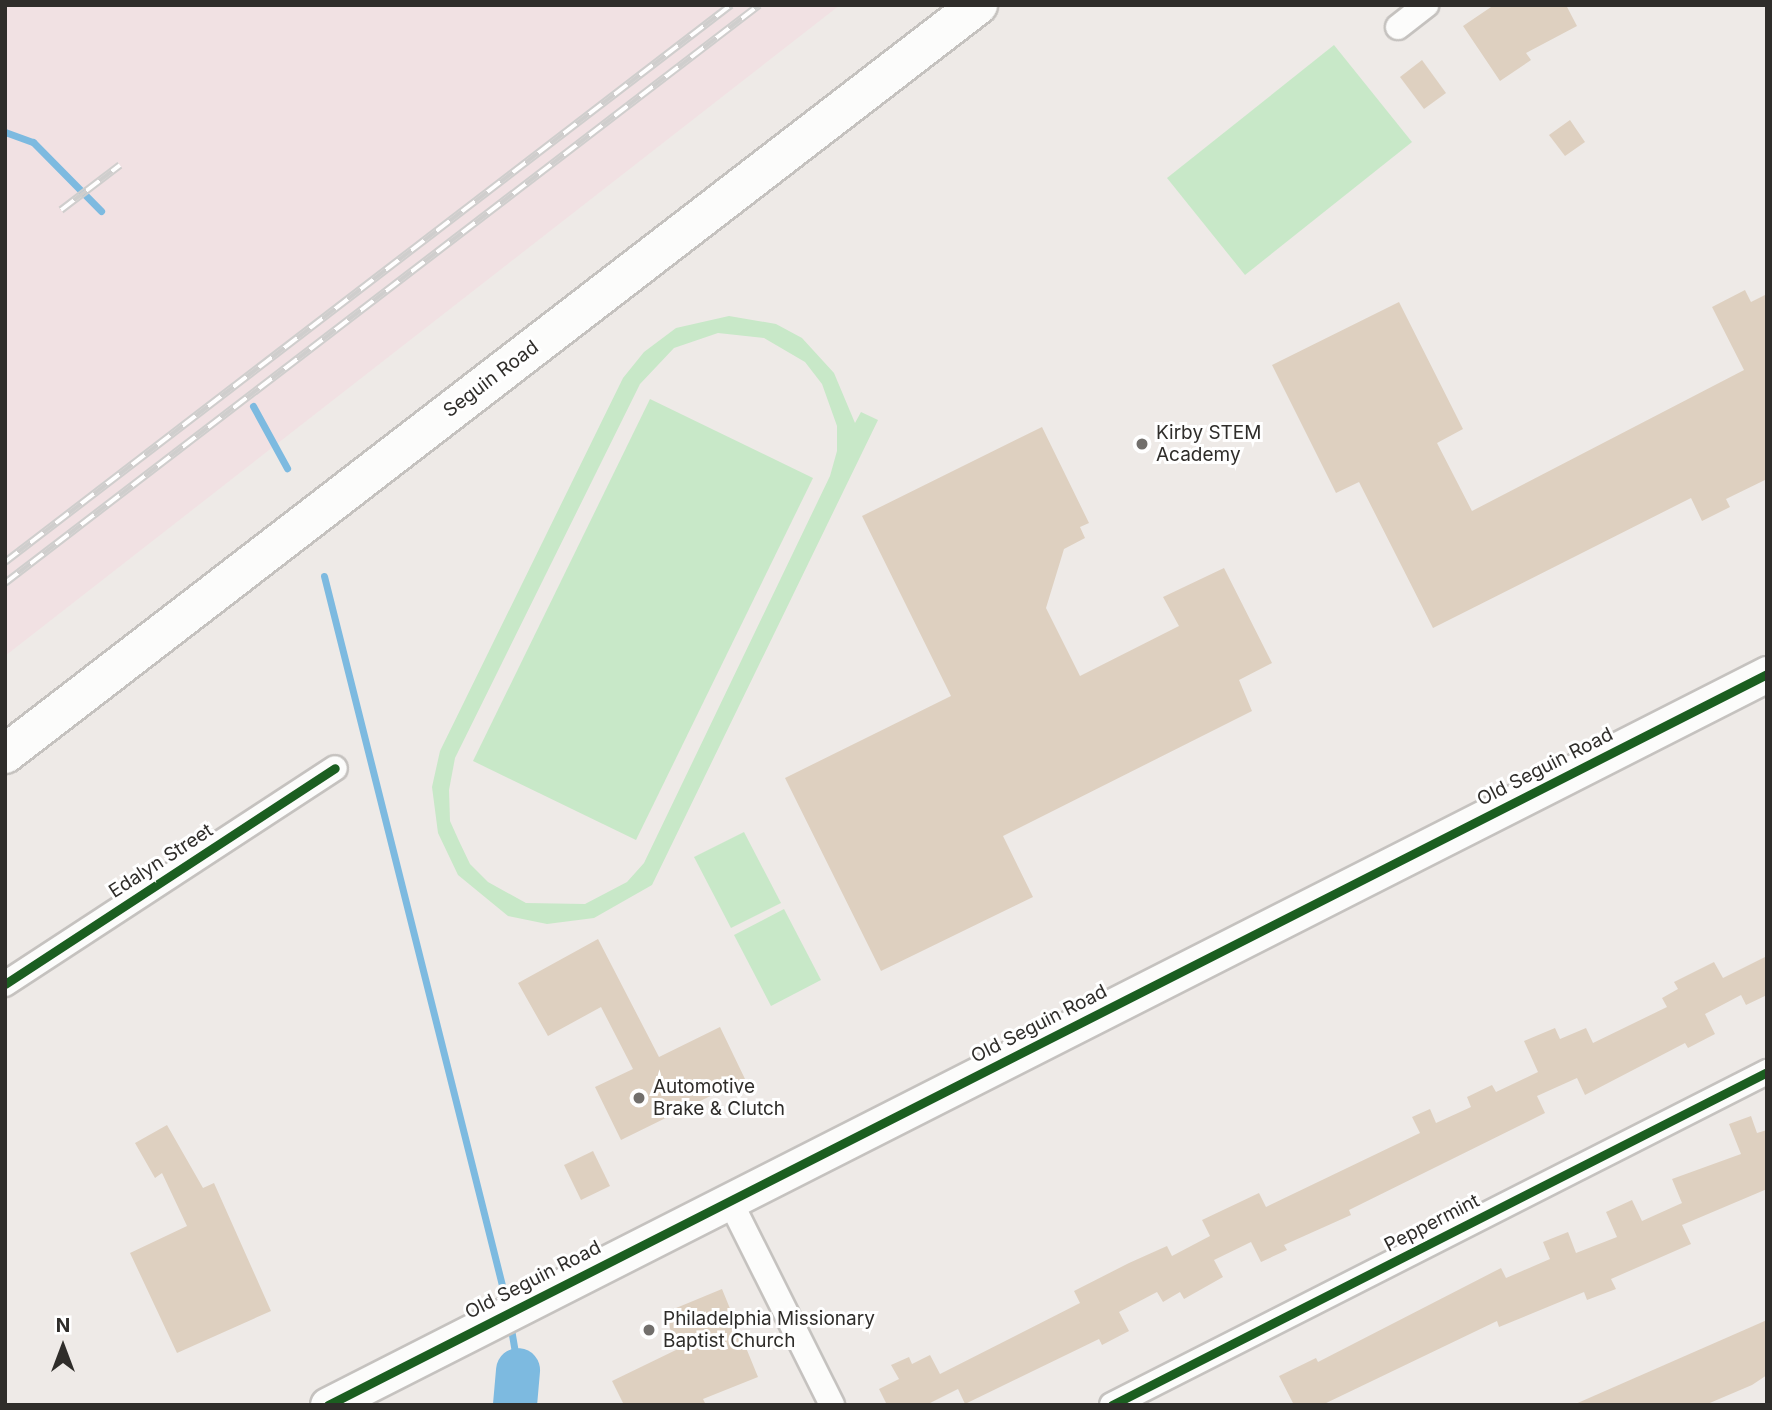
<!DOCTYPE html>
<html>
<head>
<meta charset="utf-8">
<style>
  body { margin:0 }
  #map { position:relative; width:1772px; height:1410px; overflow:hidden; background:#eeeae7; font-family:Inter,sans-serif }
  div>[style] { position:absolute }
  .industrial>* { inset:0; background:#f1e1e3 }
  .green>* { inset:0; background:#c8e8c8 }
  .stream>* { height:7px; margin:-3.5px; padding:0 3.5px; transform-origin:3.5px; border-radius:3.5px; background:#7dbae0 }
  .river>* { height:44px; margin:-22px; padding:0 22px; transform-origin:22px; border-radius:22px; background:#7dbae0 }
  .building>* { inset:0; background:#ded0c0 }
  .roads { filter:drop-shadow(2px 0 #c5c2bf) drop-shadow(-2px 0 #c5c2bf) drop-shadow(0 2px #c5c2bf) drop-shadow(0 -2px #c5c2bf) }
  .street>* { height:24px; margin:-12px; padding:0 12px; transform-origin:12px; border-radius:12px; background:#fcfcfb }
  .secondary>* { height:35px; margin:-17.5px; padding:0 17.5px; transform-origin:17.5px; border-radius:17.5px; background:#fcfcfb }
  .primary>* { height:38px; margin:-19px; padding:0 19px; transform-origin:19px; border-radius:19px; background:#fcfcfb }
  .rail>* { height:8px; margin-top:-4px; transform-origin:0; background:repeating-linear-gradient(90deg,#fff 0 16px,#cfcecd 0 32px); box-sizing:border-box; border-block:2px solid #cfcecd }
  .cycleway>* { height:9px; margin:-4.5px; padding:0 4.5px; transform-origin:4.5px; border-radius:4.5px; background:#1b5e20 }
  .dots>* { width:19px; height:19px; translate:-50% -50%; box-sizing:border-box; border:4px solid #fff; border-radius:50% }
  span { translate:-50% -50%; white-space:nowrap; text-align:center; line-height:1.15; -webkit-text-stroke:6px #fff; paint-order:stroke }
  .street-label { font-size:19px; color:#2f2d2a }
  .poi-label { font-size:19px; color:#2f2d2a }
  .left { translate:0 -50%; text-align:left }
  .frame { position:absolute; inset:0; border:7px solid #2f2d2a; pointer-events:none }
  .north { position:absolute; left:28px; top:1312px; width:70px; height:70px; -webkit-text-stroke:5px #fff; paint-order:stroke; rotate:0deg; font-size:19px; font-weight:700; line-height:28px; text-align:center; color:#2f2d2a }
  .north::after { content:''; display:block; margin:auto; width:24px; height:32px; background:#2f2d2a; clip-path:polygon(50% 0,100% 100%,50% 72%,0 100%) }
</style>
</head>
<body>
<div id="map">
  <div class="industrial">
    <i style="clip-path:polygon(5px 5px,840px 5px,5px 656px)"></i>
  </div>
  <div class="green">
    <i style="clip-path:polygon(1334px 45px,1412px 142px,1245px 275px,1167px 178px)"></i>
    <i style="clip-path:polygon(evenodd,729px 316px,776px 324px,802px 338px,834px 373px,855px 423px,861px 412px,878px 420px,652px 885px,594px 918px,547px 924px,508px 916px,458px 875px,438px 833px,432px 787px,440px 751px,623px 378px,644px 352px,676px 328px,729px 316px,718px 333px,764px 338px,805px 362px,822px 384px,837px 426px,837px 451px,830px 476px,644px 863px,627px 882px,585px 904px,526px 903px,488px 882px,470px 864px,459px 841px,450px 821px,449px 790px,455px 758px,640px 384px,674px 348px,718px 333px)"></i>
    <i style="clip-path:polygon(650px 399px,813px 478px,636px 840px,473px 761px)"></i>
    <i style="clip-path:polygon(744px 832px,781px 903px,731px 928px,694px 857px)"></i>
    <i style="clip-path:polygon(784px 909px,821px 980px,771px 1006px,734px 935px)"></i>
  </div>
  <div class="stream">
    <i style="left:5px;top:132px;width:30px;rotate:20deg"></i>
    <i style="left:33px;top:142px;width:97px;rotate:45.4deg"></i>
    <i style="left:253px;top:406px;width:71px;rotate:61.3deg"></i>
    <i style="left:324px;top:576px;width:752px;rotate:75.91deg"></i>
    <i style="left:510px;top:1323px;width:48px;rotate:80.3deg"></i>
  </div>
  <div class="river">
    <i style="left:515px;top:1405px;width:35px;rotate:-85deg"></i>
  </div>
  <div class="building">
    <i style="clip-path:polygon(1494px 5px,1566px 5px,1577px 26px,1526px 53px,1531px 60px,1500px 81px,1463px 26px)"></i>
    <i style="clip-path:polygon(1422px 60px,1446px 93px,1424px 109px,1400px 77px)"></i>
    <i style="clip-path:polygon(1570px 120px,1585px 142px,1565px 156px,1549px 135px)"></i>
    <i style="clip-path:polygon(1745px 290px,1751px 302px,1767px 294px,1767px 479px,1726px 499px,1730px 507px,1702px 521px,1691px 498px,1433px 628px,1359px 482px,1336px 493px,1272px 365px,1399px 302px,1463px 429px,1437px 443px,1472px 511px,1744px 370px,1712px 307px)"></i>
    <i style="clip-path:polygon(1042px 427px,1089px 523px,1080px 527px,1085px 538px,1064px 549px,1046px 608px,1080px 676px,1179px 626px,1163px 597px,1224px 568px,1272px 663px,1239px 680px,1252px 711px,1003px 836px,1033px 897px,881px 971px,785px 778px,951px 696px,862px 516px)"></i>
    <i style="clip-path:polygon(598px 939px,659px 1057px,720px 1027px,745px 1079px,621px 1140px,595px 1087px,633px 1069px,601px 1007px,548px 1036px,518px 983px)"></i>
    <i style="clip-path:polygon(1767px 956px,1767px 995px,1746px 1005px,1741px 995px,1705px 1014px,1715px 1034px,1688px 1048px,1685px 1043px,1585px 1095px,1577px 1078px,1537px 1096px,1545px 1113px,1349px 1210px,1351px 1215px,1284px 1245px,1287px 1250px,1261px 1262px,1251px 1242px,1214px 1260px,1223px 1277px,1184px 1299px,1180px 1292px,1163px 1302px,1157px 1292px,1119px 1312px,1129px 1331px,1102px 1345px,1099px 1339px,965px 1404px,958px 1389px,926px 1405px,887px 1405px,879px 1389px,899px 1379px,891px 1365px,909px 1357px,912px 1364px,930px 1355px,940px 1374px,1080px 1303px,1074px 1291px,1129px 1263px,1167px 1246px,1172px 1256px,1210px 1236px,1202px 1220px,1259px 1193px,1266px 1207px,1420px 1133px,1412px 1117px,1430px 1109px,1436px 1123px,1471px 1107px,1467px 1097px,1492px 1085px,1496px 1092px,1538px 1072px,1524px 1041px,1555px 1028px,1560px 1039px,1586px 1028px,1593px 1043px,1667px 1007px,1662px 998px,1678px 989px,1674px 982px,1714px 962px,1723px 978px)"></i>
    <i style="clip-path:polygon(1751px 1116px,1757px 1133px,1767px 1130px,1767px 1189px,1682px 1225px,1691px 1244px,1611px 1279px,1616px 1289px,1587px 1300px,1584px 1292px,1499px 1327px,1497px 1321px,1322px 1405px,1294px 1405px,1279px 1376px,1316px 1358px,1318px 1362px,1501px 1268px,1506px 1278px,1550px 1259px,1543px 1242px,1568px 1232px,1576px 1253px,1617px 1237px,1606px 1212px,1632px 1200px,1642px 1221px,1682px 1203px,1672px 1179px,1741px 1154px,1729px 1124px)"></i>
    <i style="clip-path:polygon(167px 1125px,203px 1188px,214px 1183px,271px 1311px,177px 1353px,130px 1253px,187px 1226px,162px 1173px,155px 1178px,135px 1143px)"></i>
    <i style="clip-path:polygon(593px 1151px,610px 1186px,581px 1200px,564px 1165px)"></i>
    <i style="clip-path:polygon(722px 1289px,758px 1377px,703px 1399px,706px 1405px,624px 1405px,612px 1381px,678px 1349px,664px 1313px)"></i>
    <i style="clip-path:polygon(1767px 1320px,1767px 1375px,1752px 1385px,1705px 1405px,1573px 1405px)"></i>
  </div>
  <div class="roads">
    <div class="street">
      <i style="left:1398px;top:27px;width:36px;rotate:-38deg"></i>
      <i style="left:5px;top:984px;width:394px;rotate:-33.2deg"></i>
      <i style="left:730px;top:1201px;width:228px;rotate:63.4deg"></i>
      <i style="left:1112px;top:1405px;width:735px;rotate:-26.95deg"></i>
    </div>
    <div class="secondary">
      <i style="left:328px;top:1405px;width:1614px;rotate:-26.93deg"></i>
    </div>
    <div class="primary">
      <i style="left:5px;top:754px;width:1228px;rotate:-37.59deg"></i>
    </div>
  </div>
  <div class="rail">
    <i style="left:61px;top:210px;width:74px;rotate:-37.3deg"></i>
    <i style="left:5px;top:562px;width:915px;rotate:-37.5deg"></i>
    <i style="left:5px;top:583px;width:950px;rotate:-37.47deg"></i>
  </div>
  <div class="cycleway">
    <i style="left:5px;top:984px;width:394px;rotate:-33.2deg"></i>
    <i style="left:328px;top:1405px;width:1614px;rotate:-26.93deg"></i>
    <i style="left:1112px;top:1405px;width:735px;rotate:-26.95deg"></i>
  </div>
  <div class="dots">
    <i style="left:1142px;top:444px;background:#726f6c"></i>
    <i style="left:639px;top:1098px;background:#726f6c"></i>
    <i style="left:649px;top:1330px;background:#726f6c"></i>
  </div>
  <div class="street-label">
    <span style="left:491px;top:379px;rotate:-37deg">Seguin Road</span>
    <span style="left:1545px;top:767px;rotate:-27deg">Old Seguin Road</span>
    <span style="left:161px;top:861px;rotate:-33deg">Edalyn Street</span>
    <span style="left:1039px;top:1024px;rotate:-27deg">Old Seguin Road</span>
    <span style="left:1432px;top:1223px;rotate:-27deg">Peppermint</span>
    <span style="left:533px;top:1280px;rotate:-27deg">Old Seguin Road</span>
  </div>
  <div class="poi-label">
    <span class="left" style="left:1156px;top:444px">Kirby STEM<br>Academy</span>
    <span class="left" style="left:653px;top:1098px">Automotive<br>Brake &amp; Clutch</span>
    <span class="left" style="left:663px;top:1330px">Philadelphia Missionary<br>Baptist Church</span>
  </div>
  <div class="frame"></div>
  <div class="north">N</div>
</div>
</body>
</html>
